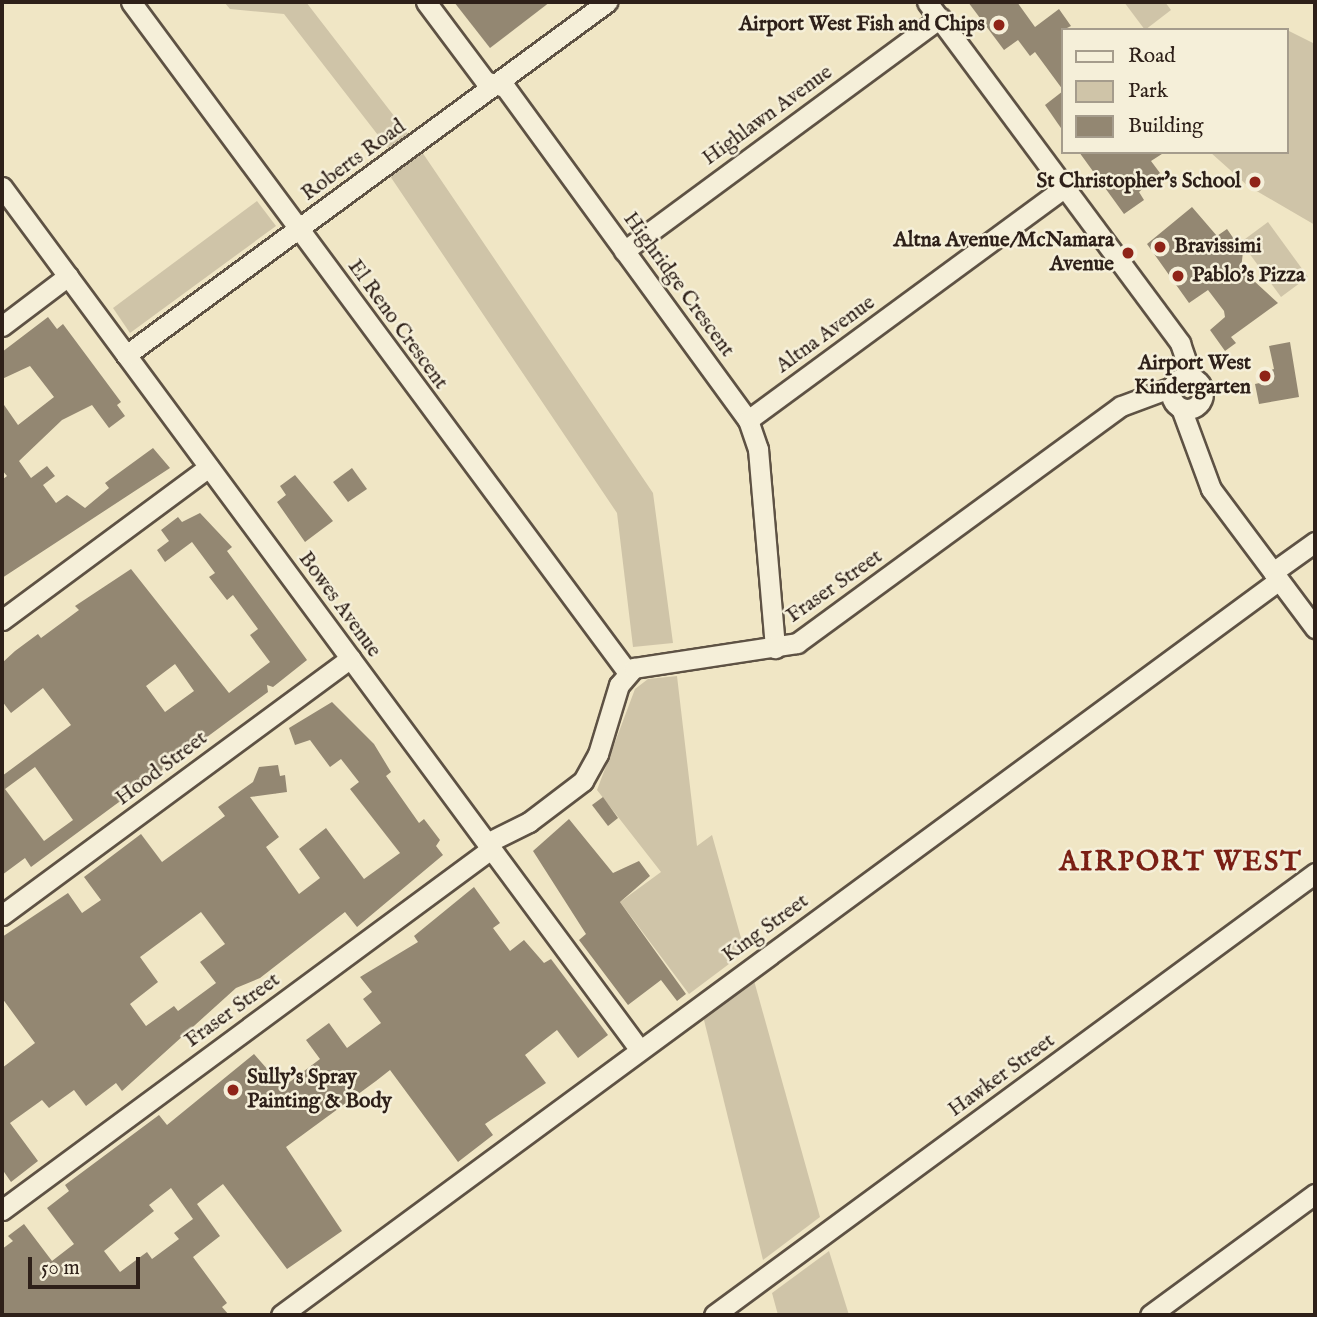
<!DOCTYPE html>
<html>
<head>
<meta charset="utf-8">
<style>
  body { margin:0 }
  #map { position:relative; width:1317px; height:1317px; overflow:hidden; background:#f0e6c5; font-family:"IM FELL English",serif }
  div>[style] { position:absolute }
  .green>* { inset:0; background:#cfc4a8 }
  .building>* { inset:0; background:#938772 }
  .roads { filter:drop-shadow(2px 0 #5e5244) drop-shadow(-2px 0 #5e5244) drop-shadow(0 2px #5e5244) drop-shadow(0 -2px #5e5244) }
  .minor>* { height:19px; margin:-9.5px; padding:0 9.5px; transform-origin:9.5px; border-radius:9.5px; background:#f5efd9 }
  .minor>.ring { margin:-9.5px; padding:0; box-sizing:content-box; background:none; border:19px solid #f5efd9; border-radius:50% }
  .dots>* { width:19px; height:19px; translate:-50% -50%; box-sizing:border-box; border:4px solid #f5efd9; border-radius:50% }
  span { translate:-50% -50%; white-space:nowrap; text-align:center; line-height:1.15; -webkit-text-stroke:5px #f5efd9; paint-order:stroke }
  .poi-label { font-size:21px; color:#2e2019; font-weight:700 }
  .right { translate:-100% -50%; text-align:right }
  .left { translate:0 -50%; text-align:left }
  .street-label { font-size:21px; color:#2e2019 }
  .district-label { font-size:28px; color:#7a1f14; font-weight:700; letter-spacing:2px }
  .frame { position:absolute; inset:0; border:4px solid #2e2019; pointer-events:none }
  .legend { position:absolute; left:1061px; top:28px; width:228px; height:126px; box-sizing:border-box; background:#f5efd9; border:2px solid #a59c8c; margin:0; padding:9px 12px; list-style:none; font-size:21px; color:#2e2019 }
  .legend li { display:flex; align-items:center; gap:14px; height:35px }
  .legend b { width:35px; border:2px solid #a59c8c }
  .scale { position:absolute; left:28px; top:1257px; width:112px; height:32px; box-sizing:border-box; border:4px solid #2e2019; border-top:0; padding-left:9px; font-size:21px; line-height:24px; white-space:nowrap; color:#2e2019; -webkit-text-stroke:5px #f5efd9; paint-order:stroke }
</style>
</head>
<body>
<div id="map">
  <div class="green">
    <i style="clip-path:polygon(224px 2px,306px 2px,408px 134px,388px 148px,284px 14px,230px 9px)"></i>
    <i style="clip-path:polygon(1124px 2px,1165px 2px,1171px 10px,1145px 30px)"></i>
    <i style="clip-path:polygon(1287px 30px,1315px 44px,1315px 225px,1248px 186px,1210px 152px,1287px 152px)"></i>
    <i style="clip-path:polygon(422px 152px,653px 493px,673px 643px,633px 647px,617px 513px,390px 176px)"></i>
    <i style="clip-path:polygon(257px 201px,276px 226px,130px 333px,113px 308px)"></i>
    <i style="clip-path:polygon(1268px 222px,1308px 277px,1281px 297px,1241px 242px)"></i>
    <i style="clip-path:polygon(677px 676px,697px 846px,712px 835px,745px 952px,689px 994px,620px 902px,661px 872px,597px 790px,635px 689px,648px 679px)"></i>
    <i style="clip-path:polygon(753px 977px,820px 1217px,763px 1260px,703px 1016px)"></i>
    <i style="clip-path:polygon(829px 1251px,849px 1315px,778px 1315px,772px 1293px)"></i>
  </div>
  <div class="building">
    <i style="clip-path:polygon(454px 2px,550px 2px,490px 48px)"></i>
    <i style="clip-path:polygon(968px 2px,1017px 2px,1035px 27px,1059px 9px,1071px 26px,1063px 30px,1063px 90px,1035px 52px,1030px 56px,1018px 40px,1004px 50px)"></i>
    <i style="clip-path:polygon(1063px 91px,1063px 131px,1045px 105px)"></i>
    <i style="clip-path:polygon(1079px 152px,1165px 152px,1151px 161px,1160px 173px,1139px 192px,1144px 200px,1124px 214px)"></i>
    <i style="clip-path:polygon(1192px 207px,1217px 236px,1227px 229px,1243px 252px,1241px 269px,1278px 303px,1231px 337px,1236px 343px,1225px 351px,1210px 330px,1225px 317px,1224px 311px,1208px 290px,1189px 303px,1147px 244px)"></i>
    <i style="clip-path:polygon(48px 317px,57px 329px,63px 324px,121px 402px,117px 405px,125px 416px,109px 428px,92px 405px,62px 420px,19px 461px,31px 478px,47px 466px,55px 476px,43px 485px,56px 503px,67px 495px,85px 508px,109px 488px,105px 483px,153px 448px,170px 468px,2px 578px,2px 480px,7px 476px,2px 470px,2px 402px,18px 425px,54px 397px,30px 366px,2px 379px,2px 352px)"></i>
    <i style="clip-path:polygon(1290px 342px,1299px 397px,1259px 404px,1255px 384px,1264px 382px,1262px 373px,1274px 369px,1269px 346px)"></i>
    <i style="clip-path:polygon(352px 468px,367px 489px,348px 502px,333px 482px)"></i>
    <i style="clip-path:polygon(295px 475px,333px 521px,305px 542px,277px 502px,286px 495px,280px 486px)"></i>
    <i style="clip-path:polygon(evenodd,200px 513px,232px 547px,227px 551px,307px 660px,273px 687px,267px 685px,268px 692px,31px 867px,25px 858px,2px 875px,2px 776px,71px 725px,43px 688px,11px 713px,2px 701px,2px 663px,15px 651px,38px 634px,41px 638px,79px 610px,75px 606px,131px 569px,229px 693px,270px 662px,250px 635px,258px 629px,233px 595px,227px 600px,209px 577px,215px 573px,192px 542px,165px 562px,157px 550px,169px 541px,161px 530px,178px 517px,182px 522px,200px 513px,175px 664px,194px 691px,165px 712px,146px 686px,175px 664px,200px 513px,35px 767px,73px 820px,44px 841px,5px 789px,35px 767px)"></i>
    <i style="clip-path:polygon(evenodd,332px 702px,374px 744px,391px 772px,386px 776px,419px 823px,424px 819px,440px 840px,436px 846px,443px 855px,357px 927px,345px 912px,260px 978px,236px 988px,122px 1091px,116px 1083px,86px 1106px,74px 1090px,49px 1108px,42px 1100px,10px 1123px,38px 1161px,11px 1182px,2px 1169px,2px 1068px,35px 1043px,2px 998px,2px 937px,68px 893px,82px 913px,101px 900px,84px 877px,141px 834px,162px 862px,225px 816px,218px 807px,253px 782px,259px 767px,278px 765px,280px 776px,285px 775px,287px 792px,250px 797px,279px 837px,266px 847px,299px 894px,320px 878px,299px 849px,326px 828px,364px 879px,400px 853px,350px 789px,359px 782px,341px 759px,330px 767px,310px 740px,295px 745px,289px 728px,332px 702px,201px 912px,225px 944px,200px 962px,216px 983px,178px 1011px,174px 1006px,146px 1026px,130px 1004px,158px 982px,140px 957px,201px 912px)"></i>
    <i style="clip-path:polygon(603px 797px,618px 818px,608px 826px,592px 805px)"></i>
    <i style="clip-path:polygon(569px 819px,613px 873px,639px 861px,650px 876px,620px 902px,686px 994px,677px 1001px,661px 980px,628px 1005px,579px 940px,586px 934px,533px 851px)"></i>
    <i style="clip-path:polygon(evenodd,474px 887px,500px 923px,493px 928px,510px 951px,524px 940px,544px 963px,551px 959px,608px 1035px,578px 1058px,557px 1030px,525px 1055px,546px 1083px,485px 1124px,493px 1135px,458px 1162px,390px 1070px,376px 1081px,286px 1147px,342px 1231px,287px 1269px,223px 1184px,197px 1204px,220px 1236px,193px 1257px,227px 1303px,222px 1307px,229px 1315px,2px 1315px,2px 1249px,13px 1241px,8px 1236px,24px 1224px,52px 1261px,74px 1244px,47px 1208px,69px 1191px,65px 1185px,159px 1115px,167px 1125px,254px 1054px,283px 1087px,320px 1059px,306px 1040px,329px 1023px,347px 1048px,381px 1023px,363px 999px,372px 992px,360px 977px,418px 942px,414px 936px,474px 887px,171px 1188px,193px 1219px,174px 1233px,179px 1239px,152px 1259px,147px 1252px,120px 1272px,104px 1251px,154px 1211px,149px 1205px,171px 1188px)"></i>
  </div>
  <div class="roads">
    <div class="minor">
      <i style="left:131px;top:2px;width:835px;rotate:53.47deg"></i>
      <i style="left:426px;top:2px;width:99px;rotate:53.2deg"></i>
      <i style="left:485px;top:81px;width:21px;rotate:17deg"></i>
      <i style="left:505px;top:87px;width:412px;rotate:53.9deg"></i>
      <i style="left:748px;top:420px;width:31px;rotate:71deg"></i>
      <i style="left:758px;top:449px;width:200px;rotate:85.1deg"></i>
      <i style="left:927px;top:2px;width:425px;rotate:53.4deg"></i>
      <i style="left:1180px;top:343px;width:37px;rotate:71deg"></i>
      <i style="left:2px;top:187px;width:1073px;rotate:53.53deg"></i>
      <i style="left:624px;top:251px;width:393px;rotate:-36.4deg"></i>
      <i style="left:2px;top:326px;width:83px;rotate:-37.1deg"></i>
      <i style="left:126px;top:355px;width:597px;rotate:-36.27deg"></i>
      <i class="ring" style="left:1171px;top:377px;width:13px;height:13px"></i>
      <i style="left:1181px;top:408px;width:86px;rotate:69.7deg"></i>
      <i style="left:1211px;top:489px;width:174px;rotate:53.2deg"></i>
      <i style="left:748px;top:420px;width:393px;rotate:-36.3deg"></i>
      <i style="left:1273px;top:572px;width:52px;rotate:-35.5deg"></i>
      <i style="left:2px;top:620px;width:257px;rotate:-36.5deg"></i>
      <i style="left:487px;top:843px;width:47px;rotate:-26.6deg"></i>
      <i style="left:529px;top:822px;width:68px;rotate:-37.2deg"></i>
      <i style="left:583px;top:781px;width:31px;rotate:-61deg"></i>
      <i style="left:598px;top:754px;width:72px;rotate:-73.1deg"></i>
      <i style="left:619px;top:685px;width:23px;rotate:-49deg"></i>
      <i style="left:634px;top:668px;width:165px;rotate:-8.7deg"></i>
      <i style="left:797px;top:643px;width:401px;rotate:-36.2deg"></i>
      <i style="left:1121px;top:406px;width:54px;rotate:-20.4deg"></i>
      <i style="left:2px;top:915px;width:433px;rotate:-36.4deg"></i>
      <i style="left:2px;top:1210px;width:608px;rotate:-36.44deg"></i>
      <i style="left:281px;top:1315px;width:1239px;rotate:-36.37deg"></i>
      <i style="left:714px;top:1315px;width:746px;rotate:-36.33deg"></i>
      <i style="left:1150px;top:1315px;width:205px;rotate:-36.3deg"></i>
    </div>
  </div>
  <div class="dots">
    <i style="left:999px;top:25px;background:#8f2418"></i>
    <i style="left:1255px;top:182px;background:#8f2418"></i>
    <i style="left:1160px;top:247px;background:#8f2418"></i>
    <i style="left:1128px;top:253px;background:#8f2418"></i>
    <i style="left:1178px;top:276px;background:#8f2418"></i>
    <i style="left:1265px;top:376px;background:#8f2418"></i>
    <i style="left:233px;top:1090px;background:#8f2418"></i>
  </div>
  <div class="poi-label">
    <span class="right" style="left:985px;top:25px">Airport West Fish and Chips</span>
    <span class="right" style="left:1241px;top:182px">St Christopher's School</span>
    <span class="right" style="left:1114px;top:253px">Altna Avenue/McNamara<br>Avenue</span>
    <span class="left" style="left:1174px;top:247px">Bravissimi</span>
    <span class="left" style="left:1192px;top:276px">Pablo's Pizza</span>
    <span class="right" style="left:1251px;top:376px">Airport West<br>Kindergarten</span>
    <span class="left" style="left:247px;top:1090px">Sully's Spray<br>Painting &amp; Body</span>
  </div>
  <div class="street-label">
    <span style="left:768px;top:116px;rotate:-36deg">Highlawn Avenue</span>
    <span style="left:354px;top:161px;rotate:-36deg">Roberts Road</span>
    <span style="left:678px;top:285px;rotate:54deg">Highridge Crescent</span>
    <span style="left:397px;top:325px;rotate:54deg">El Reno Crescent</span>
    <span style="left:826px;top:335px;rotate:-36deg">Altna Avenue</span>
    <span style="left:835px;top:587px;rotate:-35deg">Fraser Street</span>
    <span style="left:339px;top:605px;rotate:54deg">Bowes Avenue</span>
    <span style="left:162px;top:769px;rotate:-37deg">Hood Street</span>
    <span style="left:766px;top:929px;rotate:-36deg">King Street</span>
    <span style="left:233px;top:1011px;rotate:-36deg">Fraser Street</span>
    <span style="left:1002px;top:1076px;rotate:-36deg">Hawker Street</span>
  </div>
  <div class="district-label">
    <span style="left:1181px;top:863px">AIRPORT WEST</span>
  </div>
  <div class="frame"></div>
  <ul class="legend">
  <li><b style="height:9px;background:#f5efd9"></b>Road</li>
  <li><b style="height:19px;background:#cfc4a8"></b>Park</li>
  <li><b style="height:19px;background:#938772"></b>Building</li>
  </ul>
  <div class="scale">50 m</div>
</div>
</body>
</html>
